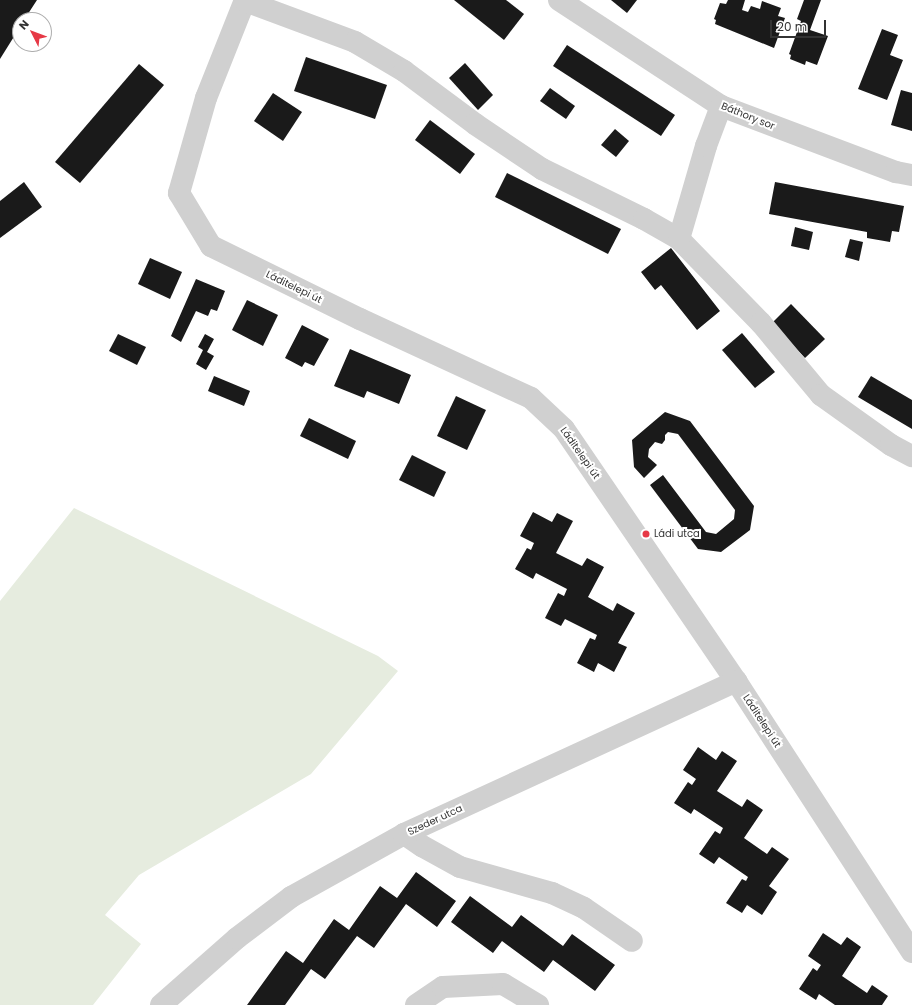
<!DOCTYPE html>
<html>
<head>
<meta charset="utf-8">
<style>
  body { margin:0 }
  #map { position:relative; width:912px; height:1005px; overflow:hidden; background:#fff; font-family:Poppins,sans-serif }
  div>[style] { position:absolute }
  .green>* { inset:0; background:#e6ecdf }
  .building>* { inset:0; background:#1a1a1a }
  .minor>* { height:22px; margin:-11px; padding:0 11px; transform-origin:11px; border-radius:11px; background:#d0d0d0 }
  .dots>* { width:11px; height:11px; translate:-50% -50%; box-sizing:border-box; border:2px solid #fff; border-radius:50% }
  span { translate:-50% -50%; white-space:nowrap; text-align:center; line-height:1.15; -webkit-text-stroke:4px #fff; paint-order:stroke }
  .street-label { font-size:10px; color:#333 }
  .poi-label { font-size:10px; color:#333 }
  .left { translate:0 -50%; text-align:left }
  .north { position:absolute; left:12px; top:12px; width:40px; height:40px; box-sizing:border-box; background:#fff; border:1px solid #adadad; border-radius:50%; rotate:312deg; font-size:11px; font-weight:700; line-height:16px; text-align:center; color:#333 }
  .north::after { content:''; display:block; margin:auto; width:14px; height:18px; background:#e63946; clip-path:polygon(50% 0,100% 100%,50% 72%,0 100%) }
  .scale { position:absolute; left:770px; top:20px; width:56px; height:18px; box-sizing:border-box; border:2px solid #333; border-top:0; padding-left:5px; font-size:12px; line-height:14px; white-space:nowrap; color:#333; -webkit-text-stroke:3px #fff; paint-order:stroke }
</style>
</head>
<body>
<div id="map">
  <div class="green">
    <i style="clip-path:polygon(74px 508px,378px 656px,398px 671px,311px 774px,139px 875px,105px 915px,141px 944px,93px 1005px,0 1005px,0 601px)"></i>
  </div>
  <div class="building">
    <i style="clip-path:polygon(0 0,37px 0,24px 20px,20px 20px,20px 27px,0 59px)"></i>
    <i style="clip-path:polygon(454px 0,506px 0,524px 14px,504px 40px)"></i>
    <i style="clip-path:polygon(611px 0,637px 0,627px 13px)"></i>
    <i style="clip-path:polygon(728px 0,745px 0,742px 10px,748px 12px,751px 6px,760px 9px,762px 1px,781px 8px,778px 16px,785px 18px,774px 48px,715px 24px,716px 20px,714px 19px,720px 3px,726px 4px)"></i>
    <i style="clip-path:polygon(804px 0,821px 0,810px 30px,828px 36px,817px 65px,806px 61px,805px 65px,790px 59px,791px 55px,789px 54px,801px 21px,797px 19px)"></i>
    <i style="clip-path:polygon(882px 29px,898px 35px,890px 55px,903px 60px,887px 100px,858px 89px)"></i>
    <i style="clip-path:polygon(567px 45px,675px 115px,661px 136px,553px 66px)"></i>
    <i style="clip-path:polygon(306px 57px,387px 85px,375px 119px,294px 91px)"></i>
    <i style="clip-path:polygon(465px 63px,493px 95px,478px 110px,449px 78px)"></i>
    <i style="clip-path:polygon(139px 64px,164px 85px,80px 183px,55px 162px)"></i>
    <i style="clip-path:polygon(550px 88px,575px 106px,566px 119px,540px 101px)"></i>
    <i style="clip-path:polygon(901px 90px,912px 93px,912px 131px,891px 125px)"></i>
    <i style="clip-path:polygon(273px 93px,302px 112px,283px 141px,254px 121px)"></i>
    <i style="clip-path:polygon(430px 120px,475px 154px,460px 174px,415px 140px)"></i>
    <i style="clip-path:polygon(615px 129px,629px 141px,616px 157px,601px 145px)"></i>
    <i style="clip-path:polygon(507px 173px,621px 229px,608px 254px,495px 197px)"></i>
    <i style="clip-path:polygon(24px 182px,42px 207px,0 238px,0 201px)"></i>
    <i style="clip-path:polygon(775px 182px,904px 206px,899px 232px,892px 231px,890px 242px,867px 238px,867px 232px,769px 214px)"></i>
    <i style="clip-path:polygon(795px 227px,813px 232px,809px 250px,791px 246px)"></i>
    <i style="clip-path:polygon(850px 239px,863px 242px,859px 261px,845px 257px)"></i>
    <i style="clip-path:polygon(671px 248px,720px 311px,697px 330px,661px 285px,655px 290px,641px 272px)"></i>
    <i style="clip-path:polygon(150px 258px,182px 272px,170px 299px,138px 284px)"></i>
    <i style="clip-path:polygon(196px 279px,225px 291px,217px 311px,211px 309px,208px 316px,196px 311px,181px 342px,171px 336px)"></i>
    <i style="clip-path:polygon(247px 300px,278px 315px,263px 346px,232px 330px)"></i>
    <i style="clip-path:polygon(791px 304px,825px 339px,805px 358px,772px 323px)"></i>
    <i style="clip-path:polygon(302px 325px,329px 339px,314px 366px,305px 362px,302px 367px,285px 358px)"></i>
    <i style="clip-path:polygon(742px 333px,775px 372px,755px 388px,722px 350px)"></i>
    <i style="clip-path:polygon(118px 334px,146px 347px,137px 365px,109px 351px)"></i>
    <i style="clip-path:polygon(205px 334px,214px 339px,207px 352px,214px 356px,206px 370px,196px 364px,203px 350px,198px 347px)"></i>
    <i style="clip-path:polygon(350px 349px,411px 375px,399px 404px,367px 391px,364px 398px,334px 386px)"></i>
    <i style="clip-path:polygon(214px 376px,250px 391px,244px 406px,208px 391px)"></i>
    <i style="clip-path:polygon(871px 376px,912px 400px,912px 429px,858px 397px)"></i>
    <i style="clip-path:polygon(456px 396px,486px 410px,467px 450px,437px 436px)"></i>
    <i style="clip-path:polygon(665px 412px,690px 421px,754px 506px,750px 530px,721px 552px,698px 549px,650px 485px,663px 475px,706px 532px,716px 534px,734px 519px,735px 510px,678px 434px,668px 432px,665px 435px,665px 440px,662px 444px,655px 442px,649px 449px,648px 457px,657px 465px,644px 478px,634px 467px,632px 440px)"></i>
    <i style="clip-path:polygon(309px 418px,356px 441px,348px 459px,300px 436px)"></i>
    <i style="clip-path:polygon(412px 455px,446px 472px,434px 497px,399px 480px)"></i>
    <i style="clip-path:polygon(533px 512px,552px 522px,557px 513px,573px 521px,556px 553px,582px 566px,587px 558px,604px 567px,588px 597px,613px 611px,617px 603px,635px 613px,618px 643px,627px 647px,614px 672px,598px 663px,594px 672px,577px 663px,590px 638px,595px 640px,597px 635px,565px 619px,561px 626px,545px 618px,558px 593px,564px 596px,567px 589px,536px 573px,533px 579px,515px 569px,527px 548px,531px 550px,534px 543px,520px 536px)"></i>
    <i style="clip-path:polygon(698px 747px,716px 760px,722px 751px,737px 761px,717px 791px,742px 807px,747px 799px,763px 810px,744px 838px,767px 854px,772px 847px,789px 859px,769px 886px,777px 892px,762px 915px,747px 905px,742px 913px,726px 903px,742px 879px,746px 881px,748px 877px,719px 857px,714px 864px,699px 854px,715px 831px,720px 834px,723px 828px,694px 809px,691px 814px,674px 803px,688px 782px,692px 785px,696px 779px,683px 770px)"></i>
    <i style="clip-path:polygon(416px 872px,456px 901px,437px 927px,406px 904px,374px 948px,357px 936px,325px 979px,311px 969px,285px 1005px,247px 1005px,286px 951px,303px 963px,334px 919px,349px 930px,380px 886px,397px 898px)"></i>
    <i style="clip-path:polygon(470px 896px,512px 927px,521px 915px,563px 946px,572px 934px,615px 965px,595px 991px,553px 960px,544px 972px,502px 941px,493px 953px,451px 922px)"></i>
    <i style="clip-path:polygon(823px 933px,841px 945px,847px 937px,861px 947px,842px 976px,867px 993px,872px 985px,888px 996px,882px 1005px,835px 1005px,819px 994px,816px 1000px,799px 989px,813px 968px,817px 971px,821px 965px,808px 956px)"></i>
  </div>
  <div class="minor">
    <i style="left:245px;top:0;width:105px;rotate:111.7deg"></i>
    <i style="left:206px;top:98px;width:99px;rotate:105.9deg"></i>
    <i style="left:179px;top:193px;width:62px;rotate:58.9deg"></i>
    <i style="left:211px;top:246px;width:166px;rotate:26.1deg"></i>
    <i style="left:360px;top:319px;width:188px;rotate:24.8deg"></i>
    <i style="left:531px;top:398px;width:45px;rotate:43.2deg"></i>
    <i style="left:564px;top:429px;width:305px;rotate:55.7deg"></i>
    <i style="left:736px;top:681px;width:323px;rotate:57deg"></i>
    <i style="left:559px;top:0;width:194px;rotate:33.2deg"></i>
    <i style="left:721px;top:106px;width:187px;rotate:20.7deg"></i>
    <i style="left:896px;top:172px;width:16px;rotate:11deg"></i>
    <i style="left:245px;top:1px;width:117px;rotate:20.4deg"></i>
    <i style="left:355px;top:42px;width:57px;rotate:30.6deg"></i>
    <i style="left:404px;top:71px;width:89px;rotate:36.7deg"></i>
    <i style="left:475px;top:124px;width:81px;rotate:33.9deg"></i>
    <i style="left:542px;top:169px;width:114px;rotate:26.1deg"></i>
    <i style="left:644px;top:219px;width:40px;rotate:29.7deg"></i>
    <i style="left:679px;top:239px;width:117px;rotate:45.7deg"></i>
    <i style="left:761px;top:323px;width:94px;rotate:50.2deg"></i>
    <i style="left:821px;top:395px;width:86px;rotate:35.5deg"></i>
    <i style="left:891px;top:445px;width:24px;rotate:28deg"></i>
    <i style="left:679px;top:239px;width:97px;rotate:-73.8deg"></i>
    <i style="left:706px;top:146px;width:43px;rotate:-69.4deg"></i>
    <i style="left:404px;top:834px;width:22px;rotate:34deg"></i>
    <i style="left:422px;top:846px;width:43px;rotate:28.9deg"></i>
    <i style="left:460px;top:867px;width:96px;rotate:15.8deg"></i>
    <i style="left:552px;top:893px;width:35px;rotate:25deg"></i>
    <i style="left:584px;top:908px;width:58px;rotate:34.5deg"></i>
    <i style="left:161px;top:1005px;width:101px;rotate:-41.4deg"></i>
    <i style="left:237px;top:938px;width:68px;rotate:-37.2deg"></i>
    <i style="left:291px;top:897px;width:129px;rotate:-29.1deg"></i>
    <i style="left:404px;top:834px;width:366px;rotate:-24.7deg"></i>
    <i style="left:416px;top:1005px;width:32px;rotate:-34deg"></i>
    <i style="left:443px;top:987px;width:60px;rotate:-2.9deg"></i>
    <i style="left:503px;top:984px;width:41px;rotate:31deg"></i>
  </div>
  <div class="dots">
    <i style="left:646px;top:534px;background:#e63946"></i>
  </div>
  <div class="street-label">
    <span style="left:748px;top:116px;rotate:22deg">Báthory sor</span>
    <span style="left:294px;top:287px;rotate:26deg">Láditelepi út</span>
    <span style="left:580px;top:453px;rotate:55deg">Láditelepi út</span>
    <span style="left:762px;top:721px;rotate:57deg">Láditelepi út</span>
    <span style="left:435px;top:820px;rotate:-25deg">Szeder utca</span>
  </div>
  <div class="poi-label">
    <span class="left" style="left:654px;top:534px">Ládi utca</span>
  </div>
  <div class="north">N</div>
  <div class="scale">20 m</div>
</div>
</body>
</html>
